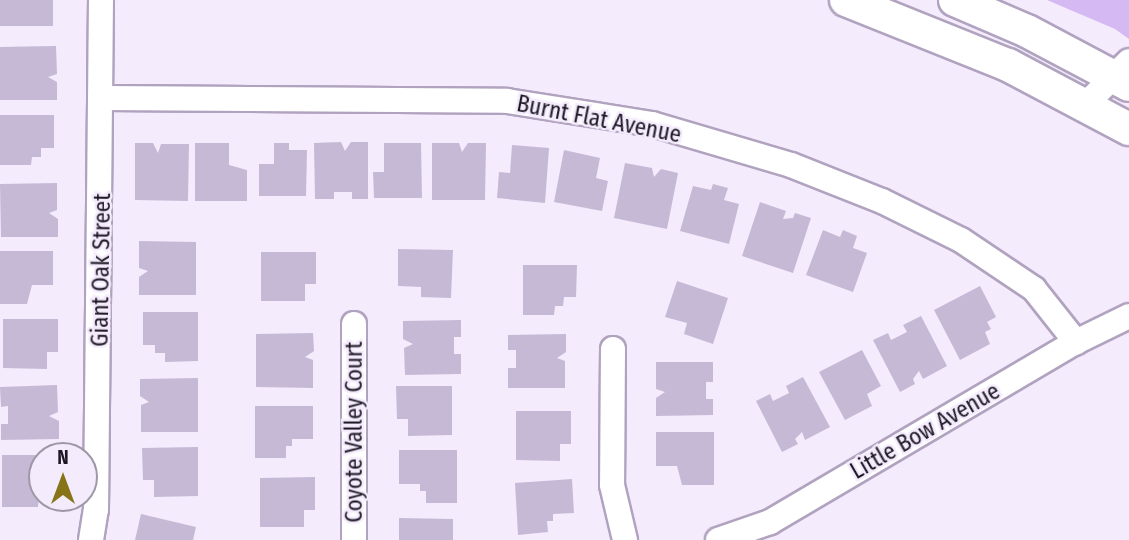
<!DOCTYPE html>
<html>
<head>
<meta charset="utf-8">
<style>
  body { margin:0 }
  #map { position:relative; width:1129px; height:540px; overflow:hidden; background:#f4ebfd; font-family:"Fira Sans Condensed",sans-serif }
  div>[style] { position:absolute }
  .green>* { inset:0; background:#d5b9f2 }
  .building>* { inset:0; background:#c6b9d5 }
  .roads { filter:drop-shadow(2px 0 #b1a3bf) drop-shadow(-2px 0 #b1a3bf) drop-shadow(0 2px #b1a3bf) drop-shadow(0 -2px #b1a3bf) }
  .minor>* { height:24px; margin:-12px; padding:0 12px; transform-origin:12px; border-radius:12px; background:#fff }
  .major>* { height:32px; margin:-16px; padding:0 16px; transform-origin:16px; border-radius:16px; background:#fff }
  span { translate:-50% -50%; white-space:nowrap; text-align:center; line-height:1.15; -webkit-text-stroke:5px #f4ebfd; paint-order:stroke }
  .street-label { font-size:23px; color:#1d1823 }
  .north { position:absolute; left:28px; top:442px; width:70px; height:70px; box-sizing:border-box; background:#f4ebfd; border:2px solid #9e97a6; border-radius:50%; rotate:0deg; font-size:19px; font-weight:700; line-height:28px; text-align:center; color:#1d1823 }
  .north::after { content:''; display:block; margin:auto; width:24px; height:32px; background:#867417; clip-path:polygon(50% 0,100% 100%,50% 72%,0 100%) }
</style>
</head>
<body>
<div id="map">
  <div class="green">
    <i style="clip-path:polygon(1047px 0,1129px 0,1129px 39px,1115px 29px)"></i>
  </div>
  <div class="building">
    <i style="clip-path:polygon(0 0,53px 0,53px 26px,0 26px)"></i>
    <i style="clip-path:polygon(56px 46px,57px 74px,48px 77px,57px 82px,57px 100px,0 100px,0 47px)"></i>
    <i style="clip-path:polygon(0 115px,54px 115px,54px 148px,41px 148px,41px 157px,32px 157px,31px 165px,0 165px)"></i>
    <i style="clip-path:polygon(341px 142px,345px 151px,351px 142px,368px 142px,368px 199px,352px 199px,352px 192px,334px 192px,334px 199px,315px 199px,314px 143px)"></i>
    <i style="clip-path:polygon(135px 143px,153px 143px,158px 153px,161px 144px,189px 144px,188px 201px,135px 200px)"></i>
    <i style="clip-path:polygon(195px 143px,229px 143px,229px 165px,247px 170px,247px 201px,195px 201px)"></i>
    <i style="clip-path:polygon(274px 143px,289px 143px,289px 150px,307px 150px,306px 196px,259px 196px,259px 164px,274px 164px)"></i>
    <i style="clip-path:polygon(384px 143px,421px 143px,422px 198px,374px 198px,373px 172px,384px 172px)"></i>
    <i style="clip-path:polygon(432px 143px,459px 143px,462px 152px,468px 143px,486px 143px,485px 200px,432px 200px)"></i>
    <i style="clip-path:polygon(512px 145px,549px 148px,545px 203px,497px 198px,499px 172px,510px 173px)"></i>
    <i style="clip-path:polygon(564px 150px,600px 158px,596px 178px,608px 181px,602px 211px,554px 202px)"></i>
    <i style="clip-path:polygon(625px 163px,652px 168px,654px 177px,661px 169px,678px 173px,667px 229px,614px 218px)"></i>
    <i style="clip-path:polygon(57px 183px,57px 210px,49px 213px,58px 219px,58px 237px,1px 237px,0 184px)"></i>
    <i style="clip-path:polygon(713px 184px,728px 188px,724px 200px,739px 204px,729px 244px,680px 231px,693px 186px,711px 190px)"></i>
    <i style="clip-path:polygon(760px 202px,786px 211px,783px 219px,793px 218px,795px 213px,811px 218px,793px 273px,742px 256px)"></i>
    <i style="clip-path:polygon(823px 230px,840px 237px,843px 230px,857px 236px,853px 248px,867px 253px,853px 292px,806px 275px)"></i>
    <i style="clip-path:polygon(139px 241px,196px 242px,196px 295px,139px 295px,139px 277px,148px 271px,139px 268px)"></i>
    <i style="clip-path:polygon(398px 249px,453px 250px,451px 298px,421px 297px,421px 287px,398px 286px)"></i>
    <i style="clip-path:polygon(0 251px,53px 251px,53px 285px,32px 285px,27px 304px,0 304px)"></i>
    <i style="clip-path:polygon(261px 252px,316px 252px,316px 284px,305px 284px,305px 301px,261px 301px)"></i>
    <i style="clip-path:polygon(523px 265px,577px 265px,576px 297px,564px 297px,563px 306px,555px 306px,554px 315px,523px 315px)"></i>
    <i style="clip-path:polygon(677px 281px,728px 298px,713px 344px,684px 334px,687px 323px,665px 317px)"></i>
    <i style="clip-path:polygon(980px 286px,996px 317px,987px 322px,991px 329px,985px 332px,990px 344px,960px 360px,934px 310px)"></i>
    <i style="clip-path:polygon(143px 312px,198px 312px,198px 361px,165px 362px,165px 353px,155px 353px,155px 345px,143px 345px)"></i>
    <i style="clip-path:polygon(921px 316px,947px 366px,923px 379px,919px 371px,913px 379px,915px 384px,900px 392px,873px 340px,888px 333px,891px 340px,907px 332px,903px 325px)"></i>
    <i style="clip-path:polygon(3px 319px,58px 319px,58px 352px,47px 352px,47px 369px,3px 368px)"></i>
    <i style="clip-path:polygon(461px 320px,461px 337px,454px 337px,454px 354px,461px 354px,461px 374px,405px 375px,404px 348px,413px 344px,403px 339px,403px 321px)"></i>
    <i style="clip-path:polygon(313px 333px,314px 351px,305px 357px,313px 360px,313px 388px,256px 387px,256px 334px)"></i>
    <i style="clip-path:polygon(566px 334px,566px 352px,557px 358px,565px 361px,565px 388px,508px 388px,508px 368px,516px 368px,516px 350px,508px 350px,508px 335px)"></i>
    <i style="clip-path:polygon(862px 350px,881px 386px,867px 394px,872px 406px,845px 420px,819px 372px)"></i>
    <i style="clip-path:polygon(656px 362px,713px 362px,713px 382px,706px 382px,706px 399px,713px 399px,713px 415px,656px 416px,656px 398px,665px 392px,656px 389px)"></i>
    <i style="clip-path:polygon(803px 377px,830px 427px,805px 440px,802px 432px,795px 439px,798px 444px,782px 452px,756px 401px,770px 394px,773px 401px,789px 393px,786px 386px)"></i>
    <i style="clip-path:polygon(198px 378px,198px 432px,141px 432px,141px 405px,149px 402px,140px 396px,140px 379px)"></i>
    <i style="clip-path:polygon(57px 385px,58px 412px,49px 416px,59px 421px,59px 439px,1px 440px,1px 424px,8px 424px,8px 406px,1px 407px,0 387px)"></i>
    <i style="clip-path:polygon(396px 386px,452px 386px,452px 435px,408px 436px,408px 419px,397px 419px)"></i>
    <i style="clip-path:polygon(255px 406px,313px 406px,313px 439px,292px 439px,292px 446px,286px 446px,286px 458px,255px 458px)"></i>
    <i style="clip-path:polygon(516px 411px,571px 411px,571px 444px,560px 444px,560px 461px,516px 460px)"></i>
    <i style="clip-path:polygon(656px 432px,714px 432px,714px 485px,682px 485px,677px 466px,656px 466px)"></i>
    <i style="clip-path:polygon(198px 447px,198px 496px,154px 497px,154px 480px,143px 480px,142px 448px)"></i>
    <i style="clip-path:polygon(399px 450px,457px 450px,457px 503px,426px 503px,426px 491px,420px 491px,420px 484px,399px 484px)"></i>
    <i style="clip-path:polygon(2px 455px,42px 455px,38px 507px,2px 507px)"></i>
    <i style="clip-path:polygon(315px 477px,315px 510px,304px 510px,304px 527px,260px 527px,260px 478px)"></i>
    <i style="clip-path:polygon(572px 479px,574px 513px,553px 514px,553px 521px,547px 521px,548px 532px,518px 535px,515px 483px)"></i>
    <i style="clip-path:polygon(141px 514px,196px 527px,193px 540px,135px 540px)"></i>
    <i style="clip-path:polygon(399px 518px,453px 519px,453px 540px,399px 540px)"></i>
  </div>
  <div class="roads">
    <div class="minor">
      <i style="left:104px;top:98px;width:403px;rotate:0.4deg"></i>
      <i style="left:507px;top:101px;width:147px;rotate:9deg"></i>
      <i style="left:652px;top:124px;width:145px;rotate:16.4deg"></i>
      <i style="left:791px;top:165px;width:98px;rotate:21.6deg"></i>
      <i style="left:882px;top:201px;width:88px;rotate:26.3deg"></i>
      <i style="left:961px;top:240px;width:88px;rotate:33.9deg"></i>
      <i style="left:1034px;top:289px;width:68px;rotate:51.6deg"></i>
      <i style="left:1085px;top:105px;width:62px;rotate:-45deg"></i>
      <i style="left:613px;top:349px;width:136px;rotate:90.4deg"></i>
      <i style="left:612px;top:485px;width:57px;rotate:76.7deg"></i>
      <i style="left:91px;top:540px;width:30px;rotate:-81deg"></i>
      <i style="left:96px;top:510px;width:510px;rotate:-89.44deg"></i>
      <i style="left:354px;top:540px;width:216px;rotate:-90deg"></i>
      <i style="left:718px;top:540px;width:55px;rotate:-19.1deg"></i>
      <i style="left:770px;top:522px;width:355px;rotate:-30.5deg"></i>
      <i style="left:1076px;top:342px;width:59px;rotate:-26.1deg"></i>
    </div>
    <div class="major">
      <i style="left:846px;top:0;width:175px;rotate:21.9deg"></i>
      <i style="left:1008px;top:65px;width:137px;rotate:27.9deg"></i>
      <i style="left:955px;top:0;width:78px;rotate:23.3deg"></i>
      <i style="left:1027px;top:31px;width:115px;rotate:27.9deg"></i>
    </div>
  </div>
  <div class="street-label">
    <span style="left:599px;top:119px;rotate:11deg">Burnt Flat Avenue</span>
    <span style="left:101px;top:270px;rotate:-89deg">Giant Oak Street</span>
    <span style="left:925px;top:431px;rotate:-30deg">Little Bow Avenue</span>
    <span style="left:354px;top:432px;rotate:-90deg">Coyote Valley Court</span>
  </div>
  <div class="north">N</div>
</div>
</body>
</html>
